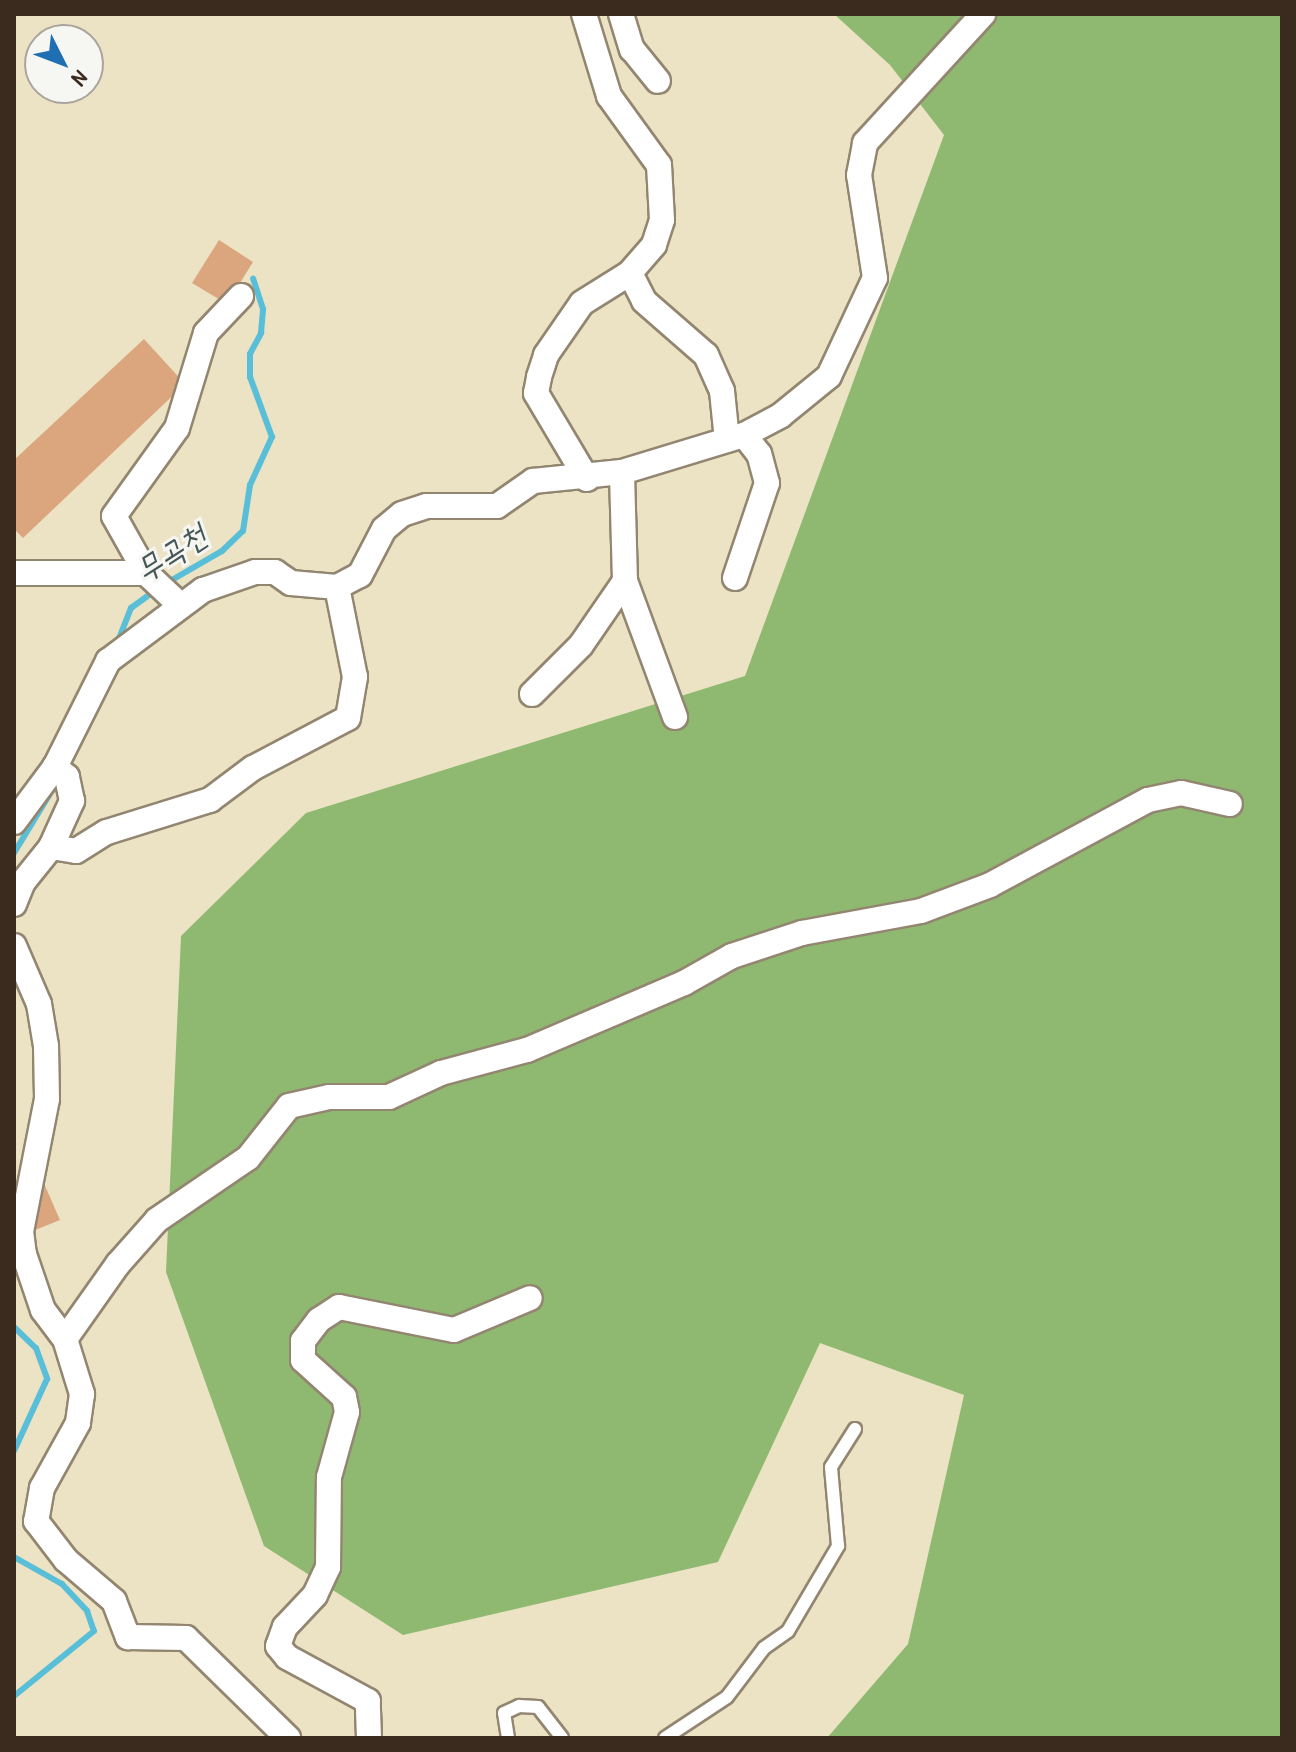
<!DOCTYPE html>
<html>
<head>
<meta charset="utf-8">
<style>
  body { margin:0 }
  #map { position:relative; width:1296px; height:1752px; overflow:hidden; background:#ebe3c4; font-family:"Patrick Hand","Poor Story",sans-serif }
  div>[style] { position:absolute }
  .forest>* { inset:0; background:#8fb970 }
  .stream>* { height:6px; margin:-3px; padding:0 3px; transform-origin:3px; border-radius:3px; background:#59bed7 }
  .building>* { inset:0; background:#dba67d }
  .roads { filter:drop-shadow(2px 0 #938671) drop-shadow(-2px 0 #938671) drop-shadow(0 2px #938671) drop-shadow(0 -2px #938671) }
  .service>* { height:12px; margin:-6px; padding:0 6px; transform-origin:6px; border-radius:6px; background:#fff }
  .minor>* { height:24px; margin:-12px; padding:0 12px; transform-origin:12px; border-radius:12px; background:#fff }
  span { translate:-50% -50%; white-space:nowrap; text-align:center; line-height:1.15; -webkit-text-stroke:6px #f6f6f2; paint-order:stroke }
  .water-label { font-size:32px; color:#445656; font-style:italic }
  .frame { position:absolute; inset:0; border:16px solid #3b2a1e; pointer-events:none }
  .north { position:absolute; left:24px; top:24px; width:80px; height:80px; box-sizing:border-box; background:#f6f6f2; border:2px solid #aba49d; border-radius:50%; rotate:132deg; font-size:22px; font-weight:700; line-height:32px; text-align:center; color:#3b2a1e }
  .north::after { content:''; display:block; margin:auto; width:28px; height:36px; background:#1f6fb2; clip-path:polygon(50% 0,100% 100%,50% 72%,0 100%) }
</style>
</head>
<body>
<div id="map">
  <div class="forest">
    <i style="clip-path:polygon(834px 14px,1282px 14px,1282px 1738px,827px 1738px,908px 1644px,964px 1395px,820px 1343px,718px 1562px,403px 1635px,264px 1546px,166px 1272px,181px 936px,306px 813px,745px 676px,944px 135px,890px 65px)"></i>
  </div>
  <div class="stream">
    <i style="left:165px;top:584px;width:66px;rotate:-30.1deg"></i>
    <i style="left:222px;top:551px;width:29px;rotate:-44deg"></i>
    <i style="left:243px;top:531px;width:47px;rotate:-81.3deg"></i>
    <i style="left:250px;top:485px;width:53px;rotate:-65.4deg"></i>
    <i style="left:272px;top:437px;width:64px;rotate:-110.1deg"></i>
    <i style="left:250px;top:377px;width:23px;rotate:-90deg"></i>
    <i style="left:250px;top:354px;width:24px;rotate:-62deg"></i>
    <i style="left:261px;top:333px;width:24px;rotate:-85deg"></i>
    <i style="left:263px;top:309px;width:32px;rotate:-108deg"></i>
    <i style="left:116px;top:646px;width:41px;rotate:-68.5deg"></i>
    <i style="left:131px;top:608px;width:31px;rotate:-36deg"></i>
    <i style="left:14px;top:853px;width:81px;rotate:-58.7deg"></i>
    <i style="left:14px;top:1327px;width:30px;rotate:44deg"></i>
    <i style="left:36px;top:1348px;width:33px;rotate:70deg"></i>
    <i style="left:47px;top:1379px;width:79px;rotate:114.6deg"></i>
    <i style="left:14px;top:1557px;width:55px;rotate:29.4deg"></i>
    <i style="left:62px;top:1584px;width:37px;rotate:47deg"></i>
    <i style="left:87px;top:1611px;width:21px;rotate:71deg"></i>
    <i style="left:94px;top:1631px;width:103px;rotate:140.9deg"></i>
  </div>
  <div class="building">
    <i style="clip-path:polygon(219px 240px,253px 262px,227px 304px,192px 283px)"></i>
    <i style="clip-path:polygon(144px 339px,185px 384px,23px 538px,14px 529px,14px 460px)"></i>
    <i style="clip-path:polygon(39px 1172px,60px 1220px,23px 1235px,14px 1215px,14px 1182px)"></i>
  </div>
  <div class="roads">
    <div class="service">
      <i style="left:508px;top:1738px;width:25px;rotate:-99deg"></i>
      <i style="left:504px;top:1713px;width:17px;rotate:-25deg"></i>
      <i style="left:519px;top:1706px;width:19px;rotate:3deg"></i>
      <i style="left:538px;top:1707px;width:39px;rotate:52deg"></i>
      <i style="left:665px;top:1738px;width:74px;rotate:-33.5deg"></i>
      <i style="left:727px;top:1697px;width:61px;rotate:-52.9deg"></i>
      <i style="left:764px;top:1648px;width:29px;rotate:-35deg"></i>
      <i style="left:788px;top:1631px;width:99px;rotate:-59.5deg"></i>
      <i style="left:838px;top:1546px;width:79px;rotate:-95.1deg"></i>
      <i style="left:831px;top:1467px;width:45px;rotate:-57.7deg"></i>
    </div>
    <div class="minor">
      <i style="left:584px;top:14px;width:86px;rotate:73deg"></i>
      <i style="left:609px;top:96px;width:85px;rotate:54.1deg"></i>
      <i style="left:659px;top:165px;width:55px;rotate:86.9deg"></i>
      <i style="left:662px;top:220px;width:26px;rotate:108deg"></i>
      <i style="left:654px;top:245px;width:37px;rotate:131deg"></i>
      <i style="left:630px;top:273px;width:31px;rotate:63deg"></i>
      <i style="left:644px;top:301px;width:82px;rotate:41.1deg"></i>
      <i style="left:706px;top:355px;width:39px;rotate:66deg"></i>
      <i style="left:722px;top:391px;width:49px;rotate:84.2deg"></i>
      <i style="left:621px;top:14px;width:37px;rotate:73deg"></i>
      <i style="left:632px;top:49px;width:41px;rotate:50.9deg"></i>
      <i style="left:587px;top:479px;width:100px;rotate:-120.7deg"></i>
      <i style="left:536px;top:393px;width:16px;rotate:-79deg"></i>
      <i style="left:539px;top:377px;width:23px;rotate:-72deg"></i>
      <i style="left:546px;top:355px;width:63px;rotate:-55.3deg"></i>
      <i style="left:582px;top:303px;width:57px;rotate:-32deg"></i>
      <i style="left:14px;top:573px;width:132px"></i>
      <i style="left:735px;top:578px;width:100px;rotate:-71.4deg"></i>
      <i style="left:767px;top:483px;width:30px;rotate:-105deg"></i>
      <i style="left:759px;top:454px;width:24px;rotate:-128deg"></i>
      <i style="left:625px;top:581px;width:145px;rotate:69.8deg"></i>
      <i style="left:179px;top:604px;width:45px;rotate:-136.8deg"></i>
      <i style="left:146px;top:573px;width:65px;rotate:-119.3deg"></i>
      <i style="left:114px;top:516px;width:108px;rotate:-54.4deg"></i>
      <i style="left:177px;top:428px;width:99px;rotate:-73deg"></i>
      <i style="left:206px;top:333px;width:51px;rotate:-46.6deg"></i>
      <i style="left:532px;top:694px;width:69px;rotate:-45deg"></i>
      <i style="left:581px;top:645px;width:78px;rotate:-55.5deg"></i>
      <i style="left:625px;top:581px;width:109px;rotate:-91.6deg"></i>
      <i style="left:14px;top:822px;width:69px;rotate:-53.3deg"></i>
      <i style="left:55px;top:767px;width:119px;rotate:-63.4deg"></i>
      <i style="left:108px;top:661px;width:119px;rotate:-36.8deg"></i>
      <i style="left:203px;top:590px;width:55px;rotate:-19.1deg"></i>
      <i style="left:255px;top:572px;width:20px"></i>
      <i style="left:275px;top:572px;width:19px;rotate:35deg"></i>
      <i style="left:291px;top:583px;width:46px;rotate:5deg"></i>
      <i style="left:337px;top:587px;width:26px;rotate:-28deg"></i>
      <i style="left:360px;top:575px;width:52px;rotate:-62.4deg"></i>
      <i style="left:384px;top:529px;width:23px;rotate:-40deg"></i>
      <i style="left:402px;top:514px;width:25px;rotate:-18deg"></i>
      <i style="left:426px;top:506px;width:71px"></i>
      <i style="left:497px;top:506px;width:44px;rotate:-34.8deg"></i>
      <i style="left:533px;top:481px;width:89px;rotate:-5.8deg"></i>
      <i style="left:622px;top:472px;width:127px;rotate:-16.9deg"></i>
      <i style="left:744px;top:435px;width:41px;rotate:-27.8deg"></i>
      <i style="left:780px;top:416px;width:63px;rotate:-39.2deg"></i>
      <i style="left:829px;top:376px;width:108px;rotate:-64.9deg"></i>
      <i style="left:875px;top:278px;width:104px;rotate:-98.8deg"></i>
      <i style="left:859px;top:175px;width:33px;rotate:-79deg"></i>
      <i style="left:865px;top:143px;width:175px;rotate:-47.5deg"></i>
      <i style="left:51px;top:847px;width:25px;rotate:9deg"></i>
      <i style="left:76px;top:851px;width:36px;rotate:-32deg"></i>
      <i style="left:107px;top:832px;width:108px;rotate:-17.3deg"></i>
      <i style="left:210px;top:800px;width:54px;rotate:-36.7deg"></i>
      <i style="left:253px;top:768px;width:107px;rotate:-27.8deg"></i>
      <i style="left:348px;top:718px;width:42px;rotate:-80.3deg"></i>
      <i style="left:355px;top:677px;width:92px;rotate:-101.3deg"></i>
      <i style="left:14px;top:904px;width:24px;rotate:-68deg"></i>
      <i style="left:23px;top:882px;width:45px;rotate:-51.3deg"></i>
      <i style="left:51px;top:847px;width:51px;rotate:-65.5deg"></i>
      <i style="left:72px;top:801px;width:25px;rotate:-102deg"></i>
      <i style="left:67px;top:777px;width:16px;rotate:-140deg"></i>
      <i style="left:14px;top:946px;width:63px;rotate:66.7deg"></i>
      <i style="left:39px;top:1004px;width:43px;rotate:80.5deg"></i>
      <i style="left:46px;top:1046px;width:53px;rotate:88.9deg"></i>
      <i style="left:47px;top:1099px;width:135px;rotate:101.1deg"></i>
      <i style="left:21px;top:1231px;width:23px;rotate:83deg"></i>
      <i style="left:24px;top:1254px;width:59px;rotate:71.3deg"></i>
      <i style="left:43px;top:1310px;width:36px;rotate:53deg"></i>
      <i style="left:65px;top:1339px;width:58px;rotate:72.8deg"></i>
      <i style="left:82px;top:1394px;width:29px;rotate:98deg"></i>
      <i style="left:78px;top:1423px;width:74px;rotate:119deg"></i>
      <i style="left:42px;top:1488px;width:34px;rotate:100deg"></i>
      <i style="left:36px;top:1521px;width:49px;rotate:52.4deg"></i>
      <i style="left:66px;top:1560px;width:63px;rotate:40.5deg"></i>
      <i style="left:114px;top:1601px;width:39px;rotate:69deg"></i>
      <i style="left:128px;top:1637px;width:58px;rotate:1deg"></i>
      <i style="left:186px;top:1638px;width:143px;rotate:44.4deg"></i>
      <i style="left:65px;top:1339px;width:92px;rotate:-54.8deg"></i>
      <i style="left:118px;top:1264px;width:59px;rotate:-48.4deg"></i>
      <i style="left:157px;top:1220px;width:110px;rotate:-34.3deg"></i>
      <i style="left:248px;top:1158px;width:66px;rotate:-51.7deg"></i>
      <i style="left:289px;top:1106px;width:41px;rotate:-12.7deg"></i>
      <i style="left:329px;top:1097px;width:60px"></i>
      <i style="left:389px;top:1097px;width:57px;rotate:-24.8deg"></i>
      <i style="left:441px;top:1073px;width:89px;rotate:-15deg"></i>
      <i style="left:527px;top:1050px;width:171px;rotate:-23.1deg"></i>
      <i style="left:684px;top:983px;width:55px;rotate:-29.4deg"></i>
      <i style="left:732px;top:956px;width:74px;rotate:-18.2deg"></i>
      <i style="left:802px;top:933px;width:121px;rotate:-10.5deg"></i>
      <i style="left:921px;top:911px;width:74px;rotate:-20.6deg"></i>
      <i style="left:990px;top:885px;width:179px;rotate:-28.3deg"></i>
      <i style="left:1148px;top:800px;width:34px;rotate:-12deg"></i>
      <i style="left:1181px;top:793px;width:50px;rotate:12.7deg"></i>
      <i style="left:369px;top:1738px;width:37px;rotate:-92deg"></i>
      <i style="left:368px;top:1701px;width:92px;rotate:-151.5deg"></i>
      <i style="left:287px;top:1657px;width:14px;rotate:-129deg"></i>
      <i style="left:278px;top:1646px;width:20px;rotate:-70deg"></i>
      <i style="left:285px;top:1627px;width:44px;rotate:-46.8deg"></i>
      <i style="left:315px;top:1595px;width:31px;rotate:-65deg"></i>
      <i style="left:328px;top:1567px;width:90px;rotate:-89.4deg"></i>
      <i style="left:329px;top:1477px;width:67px;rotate:-74.5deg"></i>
      <i style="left:347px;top:1412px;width:15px;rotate:-101deg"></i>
      <i style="left:344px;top:1397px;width:55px;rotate:-137.9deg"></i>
      <i style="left:303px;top:1360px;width:19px;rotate:-90deg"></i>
      <i style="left:303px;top:1341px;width:26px;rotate:-53deg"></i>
      <i style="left:319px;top:1320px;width:24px;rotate:-33deg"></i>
      <i style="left:339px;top:1307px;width:117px;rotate:11.3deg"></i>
      <i style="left:454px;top:1330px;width:82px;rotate:-22.8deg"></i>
    </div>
  </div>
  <div class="water-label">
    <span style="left:171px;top:553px;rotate:-33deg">무곡천</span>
  </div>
  <div class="frame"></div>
  <div class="north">N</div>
</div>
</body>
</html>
